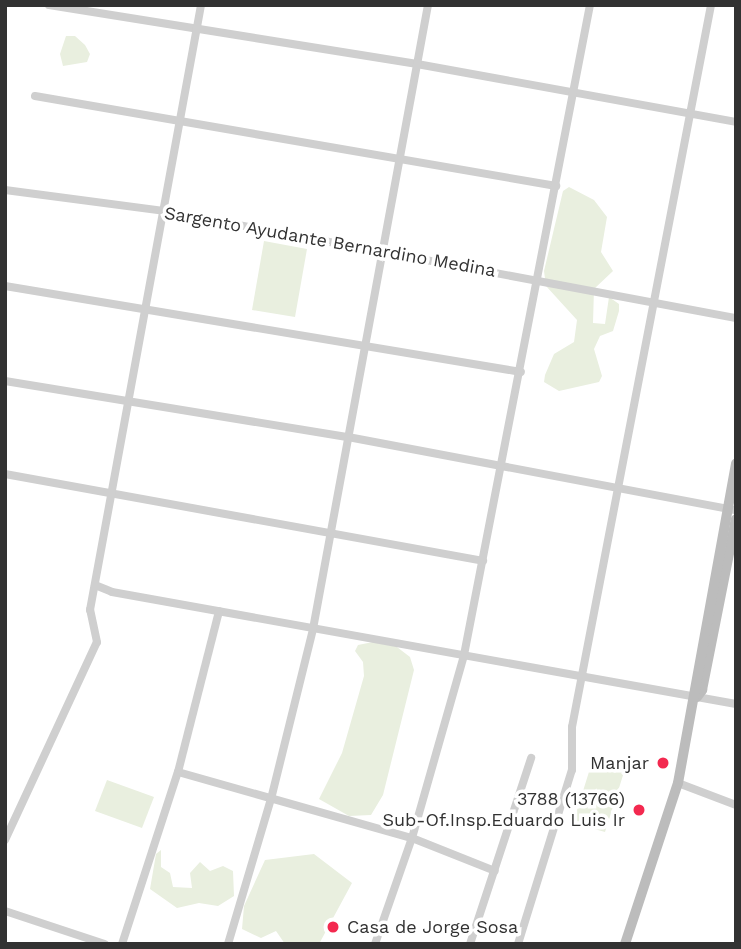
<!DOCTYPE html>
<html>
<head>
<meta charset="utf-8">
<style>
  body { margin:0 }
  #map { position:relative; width:741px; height:949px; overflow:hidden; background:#fff; font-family:"Work Sans",sans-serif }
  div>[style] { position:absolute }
  .green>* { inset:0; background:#e9efdf }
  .street>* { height:8px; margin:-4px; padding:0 4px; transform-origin:4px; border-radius:4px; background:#cfcfcf }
  .secondary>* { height:10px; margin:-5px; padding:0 5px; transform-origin:5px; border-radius:5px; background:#bcbcbc }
  .dots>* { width:19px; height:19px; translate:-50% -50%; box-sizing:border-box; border:4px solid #fff; border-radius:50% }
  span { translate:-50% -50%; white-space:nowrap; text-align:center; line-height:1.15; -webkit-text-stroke:7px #fff; paint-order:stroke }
  .street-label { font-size:18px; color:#323232 }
  .poi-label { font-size:18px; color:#323232 }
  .right { translate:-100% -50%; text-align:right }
  .left { translate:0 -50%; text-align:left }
  .frame { position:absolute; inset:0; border:7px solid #323232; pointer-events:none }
</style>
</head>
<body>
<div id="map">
  <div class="green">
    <i style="clip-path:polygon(66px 36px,75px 36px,85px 45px,90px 54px,87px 62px,63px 66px,60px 54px)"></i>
    <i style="clip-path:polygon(569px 187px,594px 200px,607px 217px,601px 252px,613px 271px,594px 289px,593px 323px,605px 324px,609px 297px,619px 304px,619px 311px,613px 331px,600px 336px,594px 349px,602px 376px,599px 382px,559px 391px,544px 382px,545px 375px,554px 354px,574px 342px,577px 320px,546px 286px,544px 271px,563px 191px)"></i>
    <i style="clip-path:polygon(264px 241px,307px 249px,295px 317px,252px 310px)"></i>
    <i style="clip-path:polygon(378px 641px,393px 644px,410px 657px,414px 670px,383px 795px,371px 815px,349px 816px,319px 799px,342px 753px,364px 676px,363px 662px,355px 651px,358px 645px)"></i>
    <i style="clip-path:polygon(593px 759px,625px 769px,605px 832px,573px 823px)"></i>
    <i style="clip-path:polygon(107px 780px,154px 797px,142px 828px,95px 811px)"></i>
    <i style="clip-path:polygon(161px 850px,161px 867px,170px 873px,173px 887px,192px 888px,190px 873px,200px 862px,210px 871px,223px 866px,233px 871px,234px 896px,218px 906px,199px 903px,177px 908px,150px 889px,156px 854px)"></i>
    <i style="clip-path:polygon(314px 854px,352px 883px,319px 944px,285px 944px,276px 931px,261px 938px,242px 929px,244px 906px,265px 860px)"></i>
  </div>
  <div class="street">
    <i style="left:49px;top:5px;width:373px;rotate:9.1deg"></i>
    <i style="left:417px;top:64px;width:324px;rotate:10.3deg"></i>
    <i style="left:35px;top:96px;width:529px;rotate:9.8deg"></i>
    <i style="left:5px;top:190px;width:160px;rotate:7.5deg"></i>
    <i style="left:164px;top:211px;width:582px;rotate:10.6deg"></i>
    <i style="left:5px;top:286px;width:523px;rotate:9.46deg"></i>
    <i style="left:5px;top:381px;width:348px;rotate:9.3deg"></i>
    <i style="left:348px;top:437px;width:395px;rotate:10.7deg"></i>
    <i style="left:5px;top:474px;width:486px;rotate:10.3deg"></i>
    <i style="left:95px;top:585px;width:18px;rotate:22deg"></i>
    <i style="left:112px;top:592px;width:634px;rotate:10.18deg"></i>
    <i style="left:178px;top:772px;width:243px;rotate:15.8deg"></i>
    <i style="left:412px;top:838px;width:89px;rotate:21.7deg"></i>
    <i style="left:678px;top:783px;width:62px;rotate:20.8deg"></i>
    <i style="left:5px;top:840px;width:218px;rotate:-65.1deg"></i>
    <i style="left:97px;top:642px;width:33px;rotate:-102deg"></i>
    <i style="left:90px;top:610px;width:615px;rotate:-79.6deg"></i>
    <i style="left:5px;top:911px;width:105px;rotate:18.3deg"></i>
    <i style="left:122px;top:944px;width:181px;rotate:-72deg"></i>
    <i style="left:178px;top:772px;width:166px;rotate:-75.7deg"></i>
    <i style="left:228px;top:944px;width:151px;rotate:-73.5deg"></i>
    <i style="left:271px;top:799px;width:175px;rotate:-76.1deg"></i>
    <i style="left:313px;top:629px;width:635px;rotate:-79.56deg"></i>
    <i style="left:375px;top:944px;width:112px;rotate:-70.8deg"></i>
    <i style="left:412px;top:838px;width:190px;rotate:-74.1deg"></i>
    <i style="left:464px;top:655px;width:662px;rotate:-79.03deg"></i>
    <i style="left:470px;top:944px;width:196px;rotate:-71.8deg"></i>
    <i style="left:518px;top:944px;width:182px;rotate:-72.8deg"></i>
    <i style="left:572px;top:770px;width:43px;rotate:-90deg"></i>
    <i style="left:572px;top:727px;width:735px;rotate:-79.1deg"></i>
  </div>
  <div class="secondary">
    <i style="left:697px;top:697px;width:9px;rotate:-54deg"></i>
    <i style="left:702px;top:690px;width:174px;rotate:-78.8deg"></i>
    <i style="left:625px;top:944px;width:169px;rotate:-71.8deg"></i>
    <i style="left:678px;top:783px;width:325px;rotate:-79.7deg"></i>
  </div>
  <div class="dots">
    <i style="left:663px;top:763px;background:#f3294f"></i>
    <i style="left:639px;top:810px;background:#f3294f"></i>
    <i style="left:333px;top:927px;background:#f3294f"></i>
  </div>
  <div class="street-label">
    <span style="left:330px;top:242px;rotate:10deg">Sargento Ayudante Bernardino Medina</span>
  </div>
  <div class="poi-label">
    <span class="right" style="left:649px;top:763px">Manjar</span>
    <span class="right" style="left:625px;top:810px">3788 (13766)<br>Sub-Of.Insp.Eduardo Luis Ir</span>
    <span class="left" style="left:347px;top:927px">Casa de Jorge Sosa</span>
  </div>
  <div class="frame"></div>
</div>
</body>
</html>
